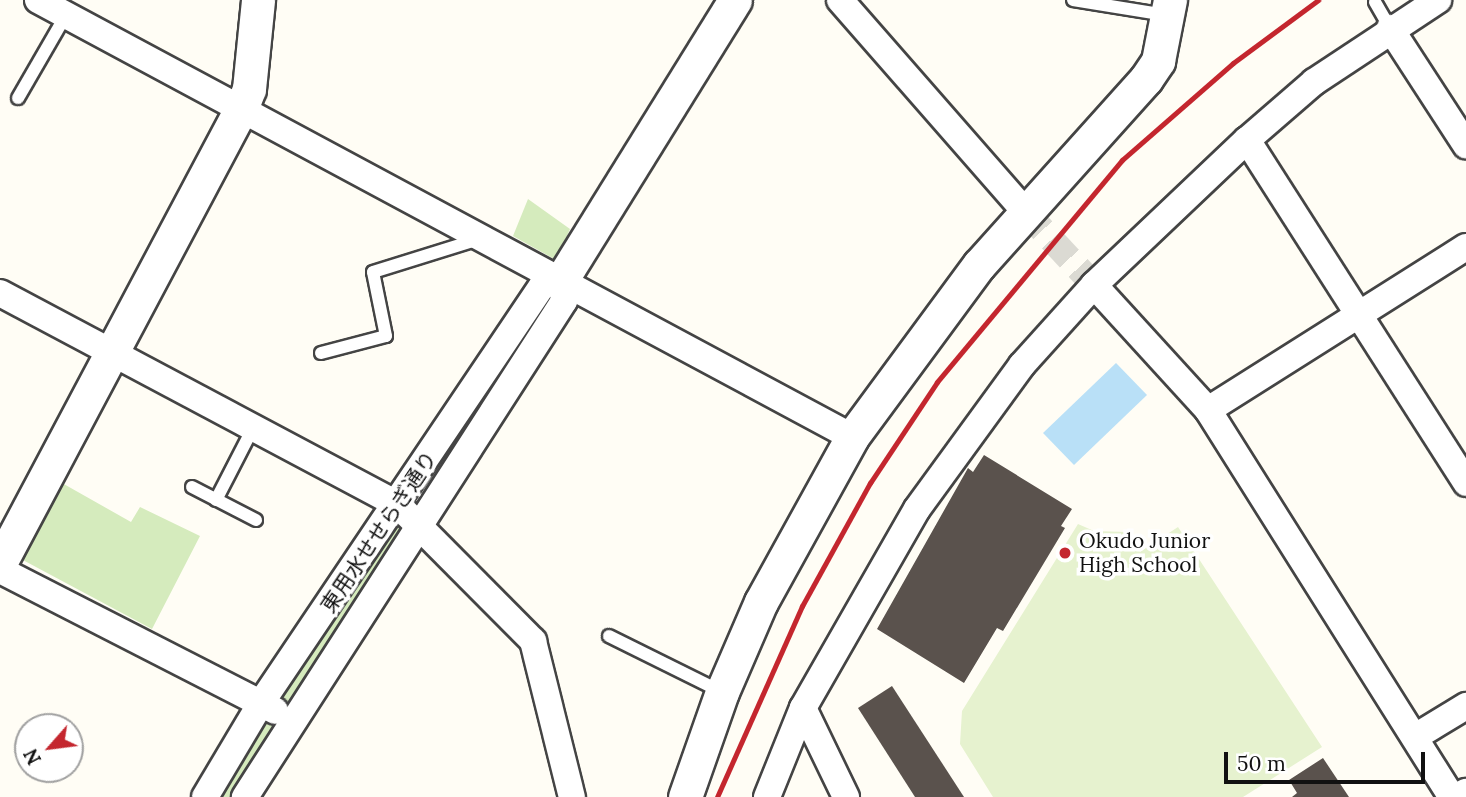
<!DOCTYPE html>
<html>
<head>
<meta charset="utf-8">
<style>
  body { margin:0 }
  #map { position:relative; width:1466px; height:797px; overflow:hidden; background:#fffdf5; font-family:Lora,"Noto Sans JP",serif }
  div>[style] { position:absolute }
  .green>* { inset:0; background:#d5ebbd }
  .pitch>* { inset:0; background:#e6f2cf }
  .water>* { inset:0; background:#b9e0f7 }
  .building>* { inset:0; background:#5a524d }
  .minor-tunnel>* { height:26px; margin-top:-13px; transform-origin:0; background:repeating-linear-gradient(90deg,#dbdad3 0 26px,transparent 0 39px) }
  .roads { filter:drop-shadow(2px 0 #444) drop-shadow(-2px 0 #444) drop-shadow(0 2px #444) drop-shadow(0 -2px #444) }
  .service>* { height:12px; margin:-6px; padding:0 6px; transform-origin:6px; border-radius:6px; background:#fff }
  .minor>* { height:26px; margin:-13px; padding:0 13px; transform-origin:13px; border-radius:13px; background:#fff }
  .tertiary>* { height:33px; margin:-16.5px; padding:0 16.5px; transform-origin:16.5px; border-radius:16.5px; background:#fff }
  .rail>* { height:5px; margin:-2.5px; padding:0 2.5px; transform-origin:2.5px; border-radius:2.5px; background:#c4262e }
  .dots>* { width:19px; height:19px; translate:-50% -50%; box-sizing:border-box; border:4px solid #fff; border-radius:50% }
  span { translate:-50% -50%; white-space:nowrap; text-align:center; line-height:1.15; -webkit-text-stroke:7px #fff; paint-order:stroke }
  .street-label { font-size:21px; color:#111 }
  .poi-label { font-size:21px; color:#111 }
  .left { translate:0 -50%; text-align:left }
  .north { position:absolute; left:14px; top:713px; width:70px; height:70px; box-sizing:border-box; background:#fff; border:2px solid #a0a0a0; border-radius:50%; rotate:242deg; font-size:19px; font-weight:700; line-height:28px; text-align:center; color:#111 }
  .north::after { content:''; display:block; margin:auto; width:24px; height:32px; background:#c4262e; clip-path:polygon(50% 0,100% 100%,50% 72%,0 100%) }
  .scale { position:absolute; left:1224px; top:752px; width:201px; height:32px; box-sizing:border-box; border:4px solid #111; border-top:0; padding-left:9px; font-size:21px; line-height:24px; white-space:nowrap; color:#111; -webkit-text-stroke:5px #fff; paint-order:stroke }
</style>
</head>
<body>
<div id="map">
  <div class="green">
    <i style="clip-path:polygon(528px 199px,570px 229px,556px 260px,513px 236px)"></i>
    <i style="clip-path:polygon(62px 483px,131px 522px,140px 507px,200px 536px,152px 629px,21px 559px)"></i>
    <i style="clip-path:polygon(398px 509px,413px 528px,287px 716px,265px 702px)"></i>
    <i style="clip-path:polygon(262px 707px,285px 720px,238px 797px,209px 797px)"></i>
  </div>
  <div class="pitch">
    <i style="clip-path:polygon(1078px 524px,1094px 531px,1127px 532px,1140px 552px,1178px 527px,1322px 747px,1243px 797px,993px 797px,960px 744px,962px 711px)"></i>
  </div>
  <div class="water">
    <i style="clip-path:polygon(1116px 363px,1147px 395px,1074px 465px,1043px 433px)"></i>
  </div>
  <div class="building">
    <i style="clip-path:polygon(984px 455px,1072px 509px,1061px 526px,1065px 528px,1003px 631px,997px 628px,964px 683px,877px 629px,968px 468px,973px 472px)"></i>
    <i style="clip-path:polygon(892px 686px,964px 797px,915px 797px,858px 708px)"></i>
    <i style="clip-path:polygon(1323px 758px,1349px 797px,1292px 797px,1297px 793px,1289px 780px)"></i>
  </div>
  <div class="minor-tunnel">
    <i style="left:1025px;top:211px;width:101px;rotate:47deg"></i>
  </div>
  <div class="roads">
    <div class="service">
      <i style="left:1073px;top:0;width:94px;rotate:9.2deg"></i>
      <i style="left:1375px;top:2px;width:30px;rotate:60deg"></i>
      <i style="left:18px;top:98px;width:96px;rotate:-60deg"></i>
      <i style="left:321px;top:353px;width:67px;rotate:-14.7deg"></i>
      <i style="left:386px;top:336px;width:65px;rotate:-101.5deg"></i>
      <i style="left:373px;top:272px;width:111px;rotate:-17.3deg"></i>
      <i style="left:192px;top:487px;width:72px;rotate:27.3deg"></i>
      <i style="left:216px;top:500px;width:81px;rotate:-62.8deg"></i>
      <i style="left:609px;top:636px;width:126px;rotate:26.4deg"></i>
    </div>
    <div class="minor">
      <i style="left:38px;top:0;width:924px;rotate:28.23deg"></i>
      <i style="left:840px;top:0;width:281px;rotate:48.8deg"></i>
      <i style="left:1390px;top:28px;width:140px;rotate:57deg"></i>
      <i style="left:1247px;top:140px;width:407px;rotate:57.4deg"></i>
      <i style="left:1094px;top:285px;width:169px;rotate:47.6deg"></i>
      <i style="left:1208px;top:410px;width:457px;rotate:57.8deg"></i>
      <i style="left:0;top:293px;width:451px;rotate:28deg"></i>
      <i style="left:398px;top:505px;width:192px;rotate:45.2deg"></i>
      <i style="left:533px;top:641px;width:161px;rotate:76deg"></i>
      <i style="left:1208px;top:410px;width:305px;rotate:-32.3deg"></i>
      <i style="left:0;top:570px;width:309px;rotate:27.1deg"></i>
      <i style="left:803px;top:708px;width:99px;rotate:64.2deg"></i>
      <i style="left:1415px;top:737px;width:60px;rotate:-31.3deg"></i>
      <i style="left:205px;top:797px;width:109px;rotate:-59.2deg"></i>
      <i style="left:261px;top:703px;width:503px;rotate:-56.03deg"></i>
      <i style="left:542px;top:286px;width:21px;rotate:-19deg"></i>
      <i style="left:562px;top:279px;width:22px;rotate:85deg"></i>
      <i style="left:564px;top:301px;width:590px;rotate:122.75deg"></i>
      <i style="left:767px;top:797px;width:96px;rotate:-68deg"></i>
      <i style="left:803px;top:708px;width:229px;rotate:-60.2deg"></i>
      <i style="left:917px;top:509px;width:178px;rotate:-53.9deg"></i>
      <i style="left:1022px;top:365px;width:108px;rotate:-48deg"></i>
      <i style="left:1094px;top:285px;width:211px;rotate:-43.5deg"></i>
      <i style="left:1247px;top:140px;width:89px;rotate:-40.9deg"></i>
      <i style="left:1314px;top:82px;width:149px;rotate:-33.5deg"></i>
    </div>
    <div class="tertiary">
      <i style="left:562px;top:279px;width:328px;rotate:-58.2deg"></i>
      <i style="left:0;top:563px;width:516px;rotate:-62.05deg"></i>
      <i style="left:242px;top:107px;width:19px;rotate:-69deg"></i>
      <i style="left:249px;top:89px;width:89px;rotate:-84.2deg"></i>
      <i style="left:685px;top:797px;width:111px;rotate:-70.6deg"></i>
      <i style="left:722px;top:692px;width:98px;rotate:-66.6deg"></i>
      <i style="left:761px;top:602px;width:188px;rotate:-61.1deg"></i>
      <i style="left:852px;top:437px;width:214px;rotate:-53.6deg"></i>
      <i style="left:979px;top:265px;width:250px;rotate:-48.1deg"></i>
      <i style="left:1146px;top:79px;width:22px;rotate:-56deg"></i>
      <i style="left:1158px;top:61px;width:62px;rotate:-78.9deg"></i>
      <i style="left:1463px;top:797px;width:4px;rotate:-34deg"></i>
    </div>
  </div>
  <div class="rail">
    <i style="left:717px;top:797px;width:209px;rotate:-66deg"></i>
    <i style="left:802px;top:606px;width:141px;rotate:-61.1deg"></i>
    <i style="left:870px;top:483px;width:121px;rotate:-56.4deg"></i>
    <i style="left:937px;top:382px;width:289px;rotate:-50.2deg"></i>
    <i style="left:1122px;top:160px;width:147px;rotate:-41.1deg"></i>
    <i style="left:1233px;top:63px;width:106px;rotate:-36.5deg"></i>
  </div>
  <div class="dots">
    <i style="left:1065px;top:553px;background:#c4262e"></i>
  </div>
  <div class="street-label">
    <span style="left:379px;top:532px;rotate:-56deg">東用水せせらぎ通り</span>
  </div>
  <div class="poi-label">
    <span class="left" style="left:1079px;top:553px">Okudo Junior<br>High School</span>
  </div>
  <div class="north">N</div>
  <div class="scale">50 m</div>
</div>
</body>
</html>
